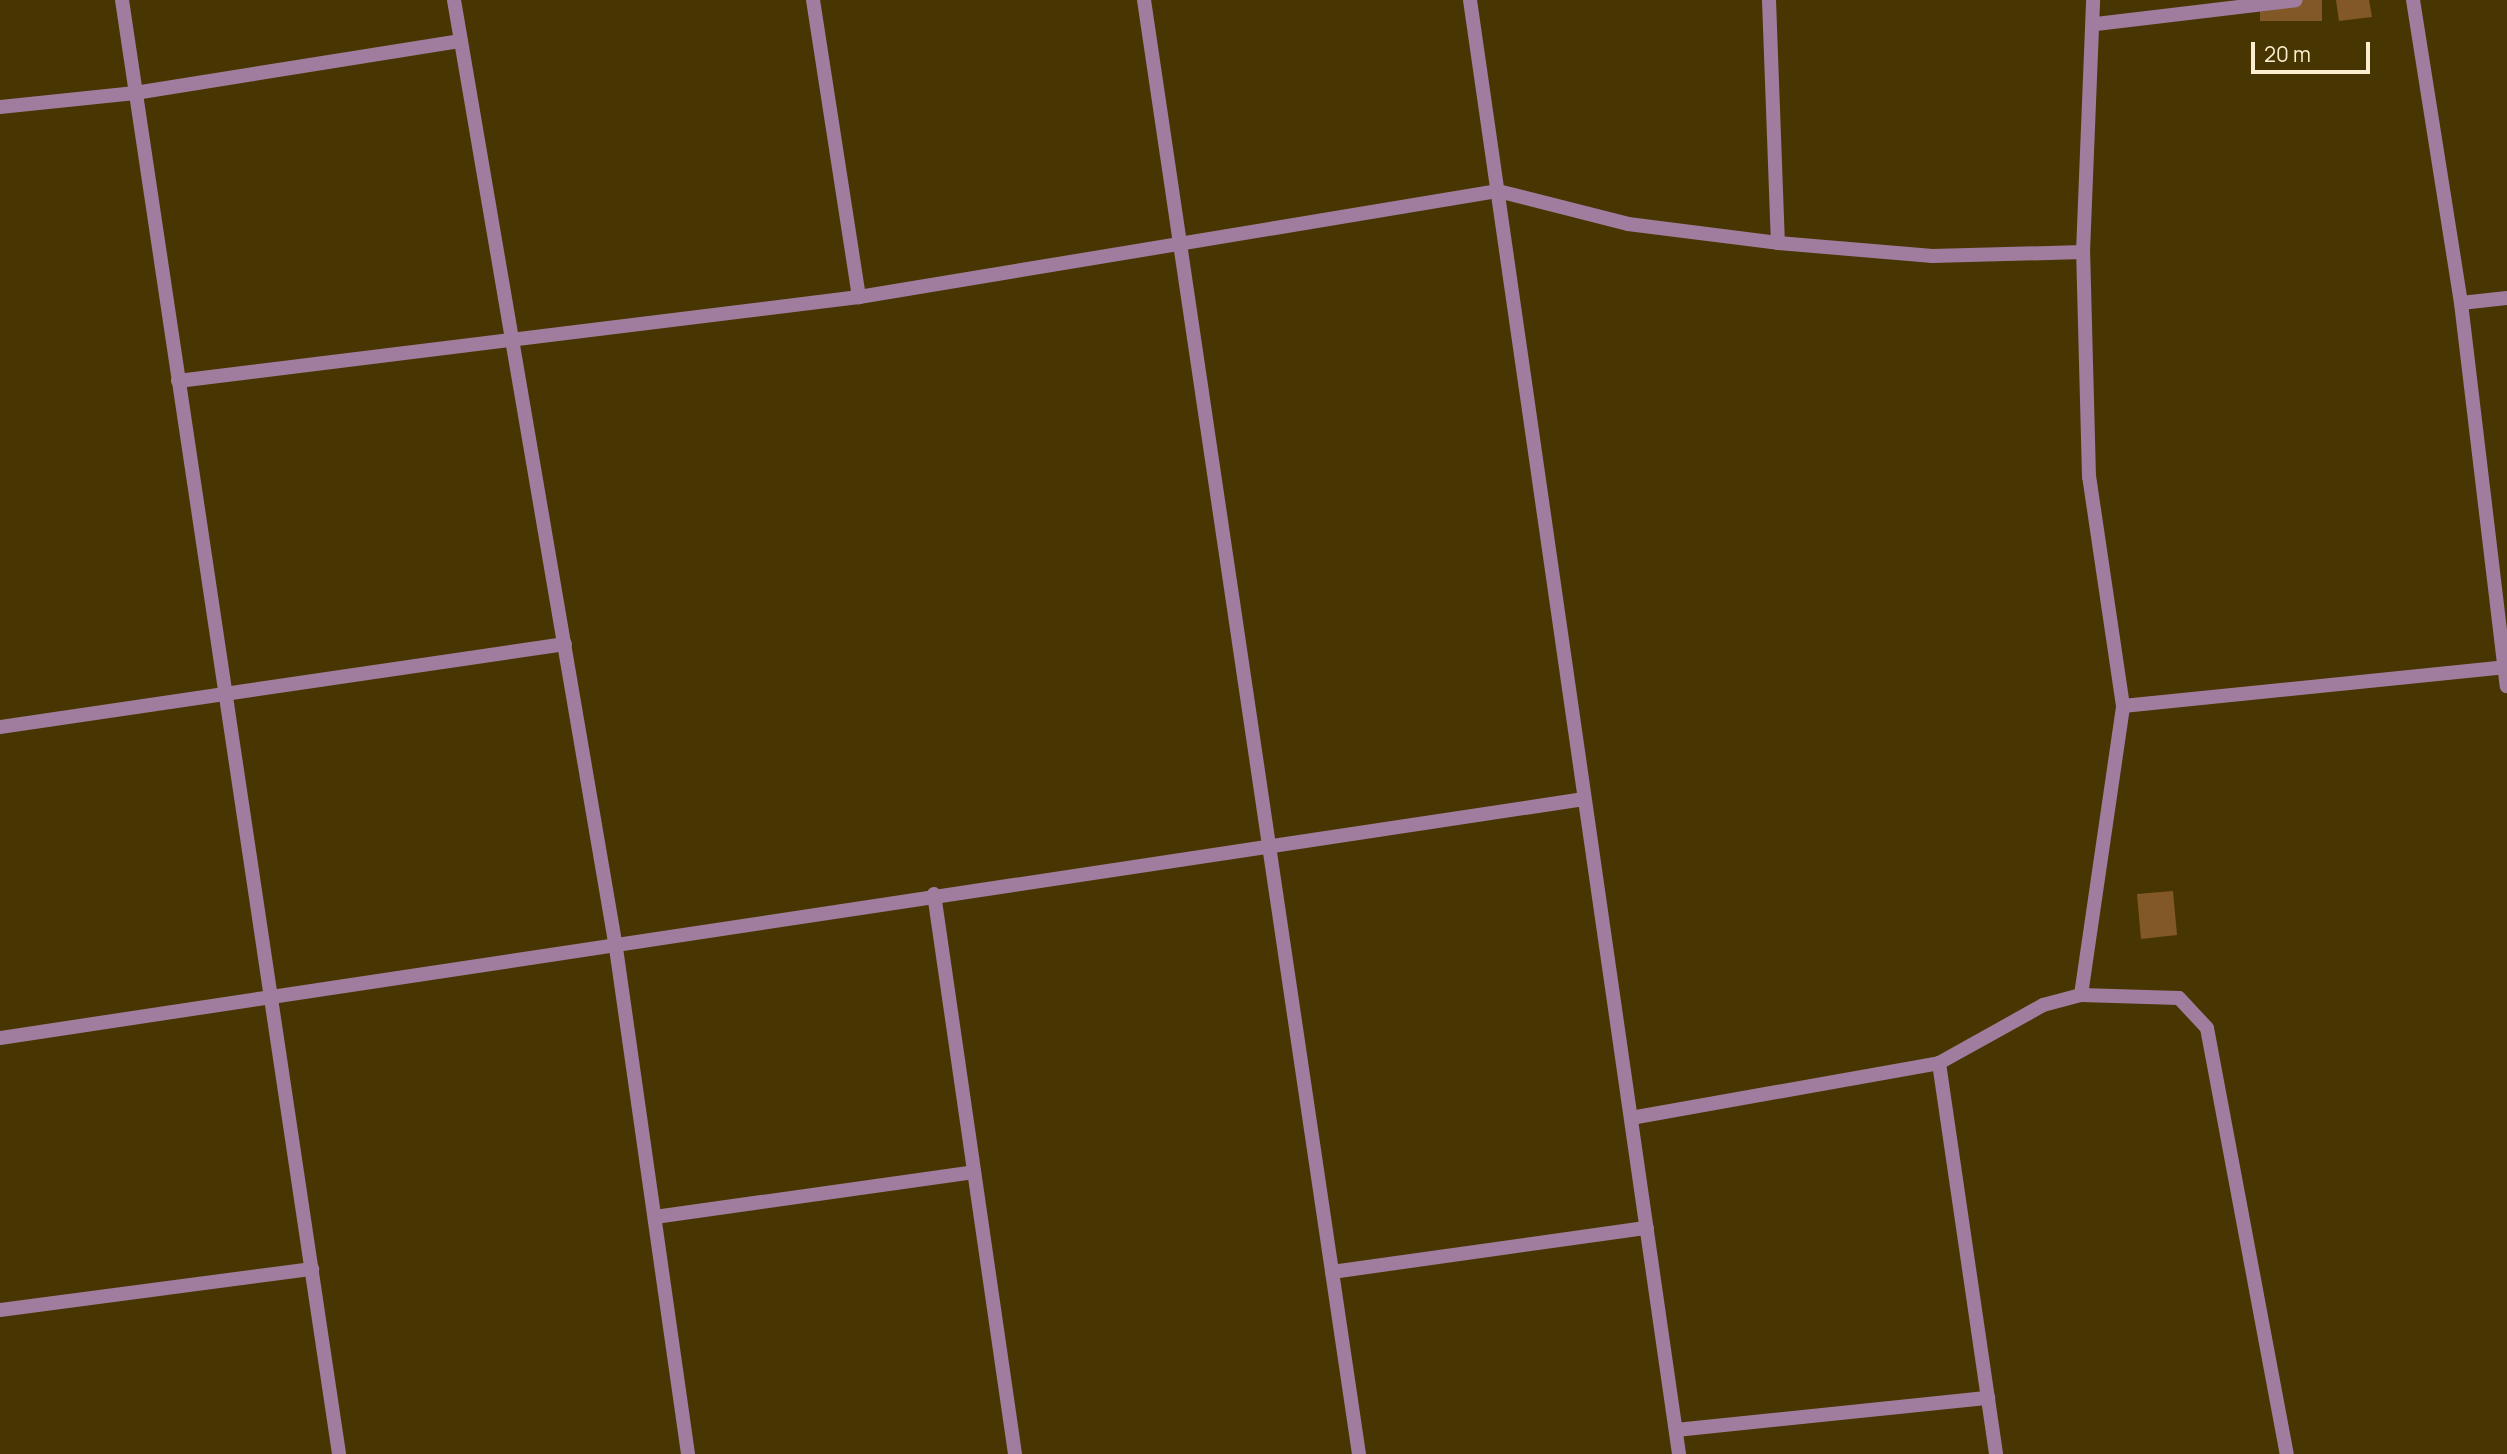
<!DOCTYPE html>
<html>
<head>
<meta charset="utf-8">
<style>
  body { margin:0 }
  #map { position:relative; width:2507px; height:1454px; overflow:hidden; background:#483602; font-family:Manrope,sans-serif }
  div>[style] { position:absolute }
  .building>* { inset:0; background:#825826 }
  .minor>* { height:14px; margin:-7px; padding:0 7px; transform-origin:7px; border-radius:7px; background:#a07d9e }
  span { translate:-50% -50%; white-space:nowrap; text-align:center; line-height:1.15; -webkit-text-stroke:6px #483602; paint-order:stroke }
  .scale { position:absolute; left:2251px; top:42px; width:119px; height:32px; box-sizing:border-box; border:4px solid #fcefd0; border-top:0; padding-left:9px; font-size:21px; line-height:24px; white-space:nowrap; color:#fcefd0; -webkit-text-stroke:5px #483602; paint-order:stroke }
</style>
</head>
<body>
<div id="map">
  <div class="building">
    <i style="clip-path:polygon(2260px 0,2322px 0,2322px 21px,2260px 21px)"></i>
    <i style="clip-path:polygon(2336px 0,2369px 0,2372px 17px,2339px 21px)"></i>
    <i style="clip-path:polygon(2173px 891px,2177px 935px,2141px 939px,2137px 894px)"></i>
  </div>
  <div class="minor">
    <i style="left:122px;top:0;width:1470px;rotate:81.51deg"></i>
    <i style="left:454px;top:0;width:962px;rotate:80.3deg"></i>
    <i style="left:616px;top:948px;width:511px;rotate:81.9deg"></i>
    <i style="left:813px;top:0;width:301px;rotate:81.2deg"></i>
    <i style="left:1144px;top:0;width:1470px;rotate:81.59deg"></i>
    <i style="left:1470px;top:0;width:1469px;rotate:81.82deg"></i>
    <i style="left:1769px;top:0;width:243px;rotate:87.9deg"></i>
    <i style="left:2413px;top:0;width:307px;rotate:81deg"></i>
    <i style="left:2461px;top:303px;width:386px;rotate:83.2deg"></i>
    <i style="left:2096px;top:24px;width:201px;rotate:-6.8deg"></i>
    <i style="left:0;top:107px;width:136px;rotate:-5.9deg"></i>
    <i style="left:135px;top:93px;width:330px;rotate:-9.1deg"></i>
    <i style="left:2461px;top:303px;width:46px;rotate:-6.2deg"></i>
    <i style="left:178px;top:381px;width:686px;rotate:-7.03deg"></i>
    <i style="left:859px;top:297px;width:648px;rotate:-9.42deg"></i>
    <i style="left:1498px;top:191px;width:134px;rotate:14.2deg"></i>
    <i style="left:1628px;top:224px;width:151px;rotate:7.2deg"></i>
    <i style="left:1778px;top:243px;width:155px;rotate:4.8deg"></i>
    <i style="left:1932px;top:256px;width:151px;rotate:-1.5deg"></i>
    <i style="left:2123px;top:706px;width:386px;rotate:-5.8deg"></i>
    <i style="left:0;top:727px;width:571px;rotate:-8.36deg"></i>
    <i style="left:934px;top:894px;width:566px;rotate:81.77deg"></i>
    <i style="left:2081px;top:995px;width:292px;rotate:-81.7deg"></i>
    <i style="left:2123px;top:706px;width:232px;rotate:-98.4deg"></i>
    <i style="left:2089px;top:477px;width:225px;rotate:-91.5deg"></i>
    <i style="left:2083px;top:252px;width:252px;rotate:-87.7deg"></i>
    <i style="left:0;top:1038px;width:1602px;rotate:-8.58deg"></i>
    <i style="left:1939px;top:1063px;width:395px;rotate:81.7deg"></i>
    <i style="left:1631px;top:1118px;width:313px;rotate:-10.1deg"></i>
    <i style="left:1939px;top:1063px;width:119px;rotate:-29.1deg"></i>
    <i style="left:2043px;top:1005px;width:39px;rotate:-15deg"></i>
    <i style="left:2081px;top:995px;width:98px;rotate:1.8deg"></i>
    <i style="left:2179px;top:998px;width:41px;rotate:47deg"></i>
    <i style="left:2207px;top:1028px;width:433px;rotate:79.4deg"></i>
    <i style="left:655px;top:1217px;width:322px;rotate:-8deg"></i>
    <i style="left:1332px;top:1272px;width:318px;rotate:-8deg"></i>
    <i style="left:0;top:1310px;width:315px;rotate:-7.5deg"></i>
    <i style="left:1676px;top:1430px;width:314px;rotate:-5.9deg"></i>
  </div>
  <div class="scale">20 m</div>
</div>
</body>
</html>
